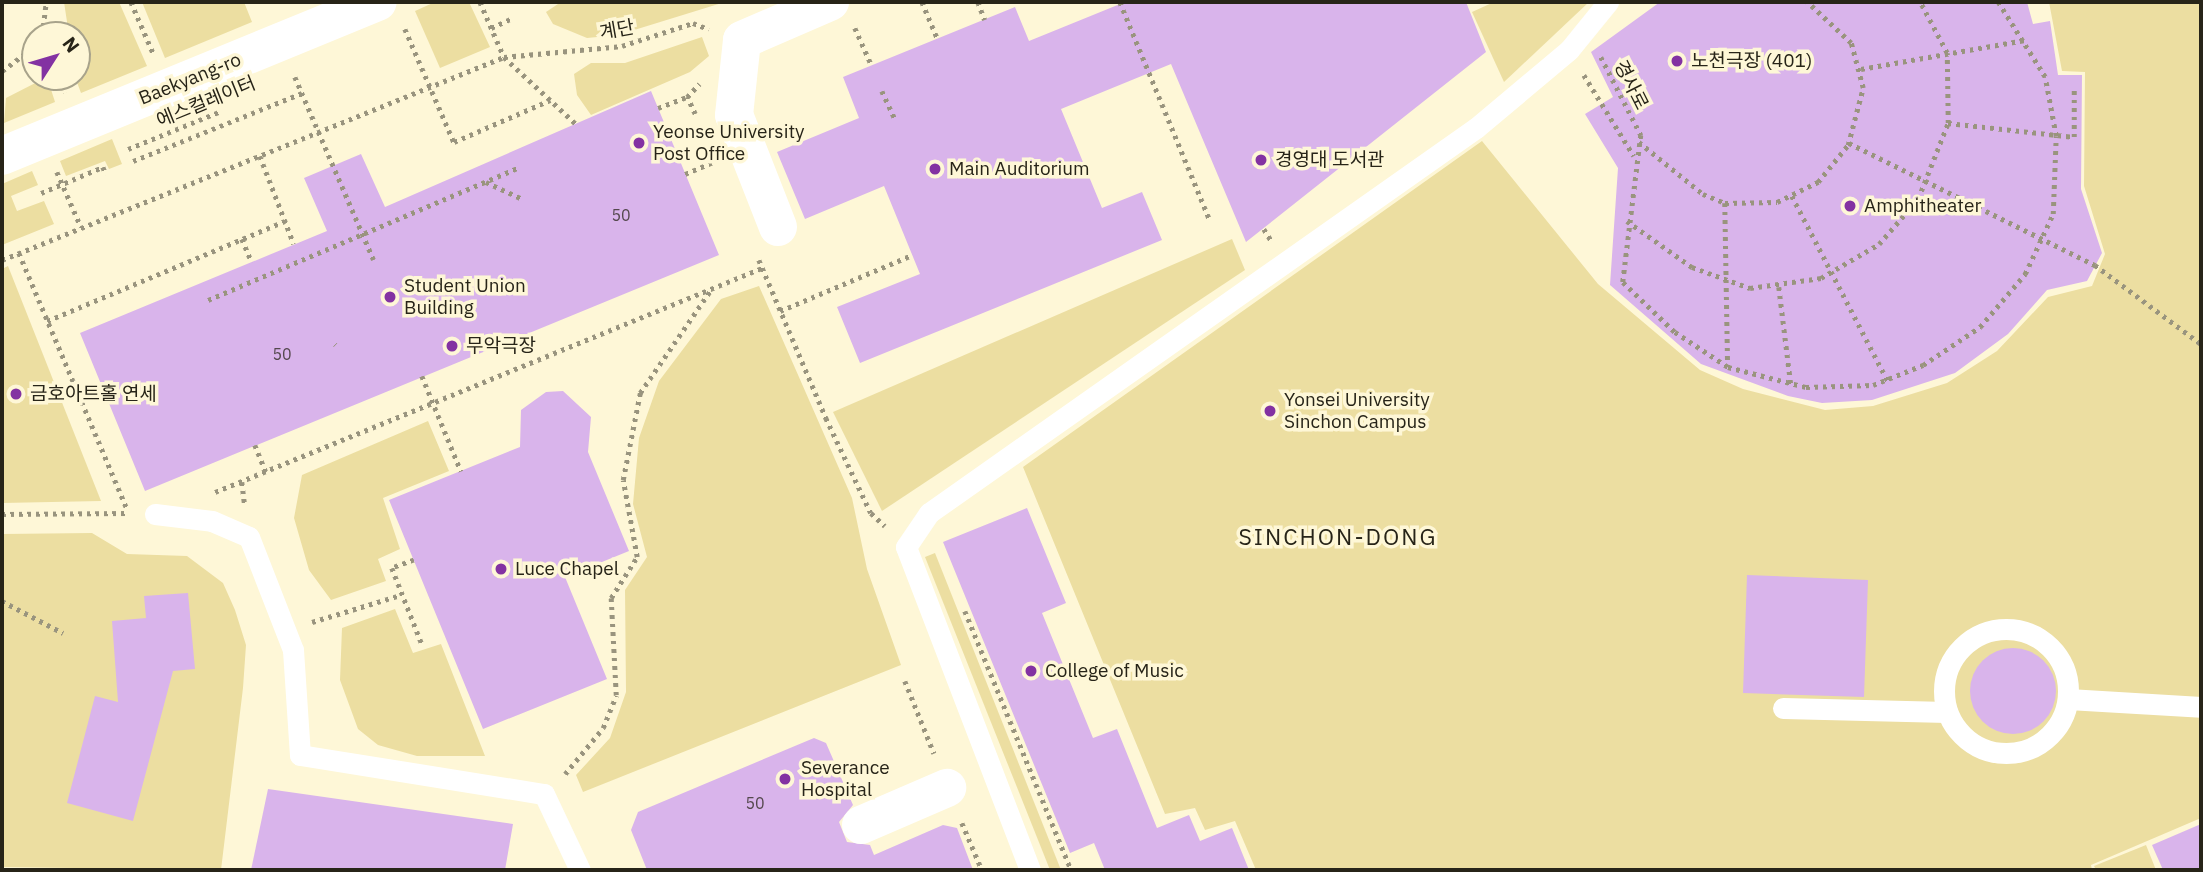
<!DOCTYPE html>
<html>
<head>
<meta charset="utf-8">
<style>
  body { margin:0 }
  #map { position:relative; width:2203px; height:872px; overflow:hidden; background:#fef7d7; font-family:"IBM Plex Sans","Noto Sans KR",sans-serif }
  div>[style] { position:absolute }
  .green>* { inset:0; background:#ecdea1 }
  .building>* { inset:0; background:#d9b4eb }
  .round { border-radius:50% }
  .path>* { height:4.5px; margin-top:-2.25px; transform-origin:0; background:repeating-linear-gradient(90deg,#99947e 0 3.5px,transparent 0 8.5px) }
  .lane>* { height:21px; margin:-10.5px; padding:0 10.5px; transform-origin:10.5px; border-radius:10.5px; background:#fff }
  .lane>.ring { margin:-10.5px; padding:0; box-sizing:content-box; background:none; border:21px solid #fff; border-radius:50% }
  .street>* { height:38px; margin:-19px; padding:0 19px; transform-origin:19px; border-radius:19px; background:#fff }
  .dots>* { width:19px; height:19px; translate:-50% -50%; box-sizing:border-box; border:4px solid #fef7d7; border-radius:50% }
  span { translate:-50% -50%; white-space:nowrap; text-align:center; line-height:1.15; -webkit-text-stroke:7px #fef7d7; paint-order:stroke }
  .number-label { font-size:16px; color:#54484d }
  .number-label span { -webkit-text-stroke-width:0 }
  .street-label { font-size:19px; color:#272418 }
  .poi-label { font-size:19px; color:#272418 }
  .left { translate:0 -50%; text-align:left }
  .quarter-label { font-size:23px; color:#272418; letter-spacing:2px }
  .frame { position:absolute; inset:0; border:4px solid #272418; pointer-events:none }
  .north { position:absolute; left:21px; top:21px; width:70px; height:70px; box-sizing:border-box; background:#fef7d7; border:2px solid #a8a38b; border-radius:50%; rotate:53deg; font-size:19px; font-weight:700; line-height:28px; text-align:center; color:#272418 }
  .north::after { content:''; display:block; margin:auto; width:24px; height:32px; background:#8332a2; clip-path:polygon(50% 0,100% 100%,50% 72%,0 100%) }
</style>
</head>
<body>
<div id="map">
  <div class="green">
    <i style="clip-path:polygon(64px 2px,119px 2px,147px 66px,81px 93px,75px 77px,77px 35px,69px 35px)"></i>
    <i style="clip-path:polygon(142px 2px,244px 2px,252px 22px,165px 58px)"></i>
    <i style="clip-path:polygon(435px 2px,469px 2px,490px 47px,440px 68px,415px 11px)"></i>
    <i style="clip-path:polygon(561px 2px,725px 2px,618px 35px,587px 38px,553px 24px,546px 12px)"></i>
    <i style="clip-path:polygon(1494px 2px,1589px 2px,1504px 82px,1472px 12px)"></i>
    <i style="clip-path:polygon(2049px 2px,2201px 2px,2201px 818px,2091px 865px,2092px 870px,1256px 870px,1235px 821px,1205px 830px,1195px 808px,1165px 814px,1023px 467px,1482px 141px,1598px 284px,1700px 370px,1743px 389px,1825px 410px,1873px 406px,1947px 383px,1997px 351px,2048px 297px,2092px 286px,2105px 254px,2084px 186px,2085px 72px,2062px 71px)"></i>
    <i style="clip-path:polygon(702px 37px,709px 56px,690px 72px,591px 115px,577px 95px,574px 74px,591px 63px,625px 63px)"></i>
    <i style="clip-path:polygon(47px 77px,55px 102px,4px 123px,6px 98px)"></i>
    <i style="clip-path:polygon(112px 139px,122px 164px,109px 169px,105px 161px,66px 176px,60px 161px)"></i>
    <i style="clip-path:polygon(32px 171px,38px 185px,11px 196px,17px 211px,44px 201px,54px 224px,2px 245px,2px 184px)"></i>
    <i style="clip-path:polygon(1232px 239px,1245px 270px,882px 511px,833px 412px)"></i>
    <i style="clip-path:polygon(8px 266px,101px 501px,2px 503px,2px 269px)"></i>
    <i style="clip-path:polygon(759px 286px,852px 498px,867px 569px,901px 665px,583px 792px,576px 775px,610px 738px,626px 692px,625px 590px,647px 557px,633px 504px,639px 438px,659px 381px,721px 299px)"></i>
    <i style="clip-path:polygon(428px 421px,449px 471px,383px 498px,400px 549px,378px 559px,386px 581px,331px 600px,309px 570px,294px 518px,302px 475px)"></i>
    <i style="clip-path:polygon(92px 533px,127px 554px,187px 556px,223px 583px,235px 610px,246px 645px,243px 688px,221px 870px,2px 867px,2px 534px)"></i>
    <i style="clip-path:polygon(935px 553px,1061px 870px,1050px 870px,925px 557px)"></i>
    <i style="clip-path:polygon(395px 609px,413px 653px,441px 644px,485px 756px,417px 756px,378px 745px,358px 729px,340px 680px,342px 628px)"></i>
    <i style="clip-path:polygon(2146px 845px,2156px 870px,2096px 870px,2094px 866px)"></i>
  </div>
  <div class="building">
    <i style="clip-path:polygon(1125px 2px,1466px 2px,1486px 52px,1246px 242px,1171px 64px,1061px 109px,1102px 208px,1142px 192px,1162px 240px,860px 363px,837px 307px,920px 274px,884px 186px,805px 219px,777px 152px,859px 118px,843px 77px,1015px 7px,1029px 41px)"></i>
    <i style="clip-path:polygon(1660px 2px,2027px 2px,2033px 24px,2050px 21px,2058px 75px,2082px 75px,2081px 189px,2102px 253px,2087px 281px,2047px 290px,2008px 334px,1955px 373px,1872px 400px,1822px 403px,1788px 396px,1701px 364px,1610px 285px,1618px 168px,1585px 114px,1613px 97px,1591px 52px)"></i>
    <i style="clip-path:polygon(651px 91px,719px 255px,145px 491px,80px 333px,327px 231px,304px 178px,361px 154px,385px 207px)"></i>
    <i style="clip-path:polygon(563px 391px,591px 417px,588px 452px,629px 551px,565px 577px,607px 679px,483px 729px,389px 500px,520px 447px,521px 410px,546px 392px)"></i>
    <i style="clip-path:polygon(1027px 508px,1066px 603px,1042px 613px,1093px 738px,1117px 729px,1157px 828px,1189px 815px,1200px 841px,1232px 828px,1249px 870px,1105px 870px,1094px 843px,1070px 853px,943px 542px)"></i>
    <i style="clip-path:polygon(1747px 575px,1868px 580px,1864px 697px,1743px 693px)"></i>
    <i style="clip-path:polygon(188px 593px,195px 669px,173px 671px,133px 821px,67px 803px,95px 696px,118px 702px,112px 621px,146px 618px,144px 596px)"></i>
    <i class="round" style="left:1970px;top:648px;width:86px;height:86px"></i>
    <i style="clip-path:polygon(814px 738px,826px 743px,853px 805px,839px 822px,847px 842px,870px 845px,874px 855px,943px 825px,957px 828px,973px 870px,647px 870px,631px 830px,638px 812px)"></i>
    <i style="clip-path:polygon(268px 789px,513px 824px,505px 870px,251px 870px)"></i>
    <i style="clip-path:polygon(2201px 824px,2201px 870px,2163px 870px,2152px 845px)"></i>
  </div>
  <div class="path">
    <i style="left:131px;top:2px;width:58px;rotate:66.5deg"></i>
    <i style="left:480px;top:2px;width:60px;rotate:66.4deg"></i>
    <i style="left:504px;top:57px;width:98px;rotate:42.9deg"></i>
    <i style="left:922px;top:2px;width:39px;rotate:67deg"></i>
    <i style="left:978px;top:2px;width:19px;rotate:69deg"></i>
    <i style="left:1120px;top:2px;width:234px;rotate:67.6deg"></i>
    <i style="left:491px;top:28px;width:23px;rotate:-25deg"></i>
    <i style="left:855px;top:28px;width:42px;rotate:65.9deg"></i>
    <i style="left:405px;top:29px;width:123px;rotate:66.6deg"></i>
    <i style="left:454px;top:142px;width:105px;rotate:-23.6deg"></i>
    <i style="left:42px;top:35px;width:33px;rotate:-83deg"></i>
    <i style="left:1601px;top:57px;width:88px;rotate:62.9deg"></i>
    <i style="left:1641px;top:135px;width:148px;rotate:97deg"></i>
    <i style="left:1623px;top:282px;width:72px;rotate:43.9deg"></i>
    <i style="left:1675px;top:332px;width:64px;rotate:33.4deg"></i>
    <i style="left:1728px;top:367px;width:81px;rotate:14.4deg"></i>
    <i style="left:1806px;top:387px;width:67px;rotate:-1.7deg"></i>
    <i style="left:1873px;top:385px;width:54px;rotate:-21.8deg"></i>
    <i style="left:1923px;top:365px;width:69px;rotate:-33.7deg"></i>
    <i style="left:1980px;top:327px;width:70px;rotate:-49.7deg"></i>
    <i style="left:2025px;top:274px;width:66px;rotate:-65deg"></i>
    <i style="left:2053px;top:214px;width:78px;rotate:-87.8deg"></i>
    <i style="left:2056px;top:136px;width:60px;rotate:-100.6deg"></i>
    <i style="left:2045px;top:77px;width:89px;rotate:-122.1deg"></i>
    <i style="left:1861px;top:69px;width:168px;rotate:-10deg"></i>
    <i style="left:2px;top:71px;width:41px;rotate:-37.1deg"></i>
    <i style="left:1584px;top:75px;width:95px;rotate:58.3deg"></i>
    <i style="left:58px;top:77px;width:17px;rotate:69deg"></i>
    <i style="left:295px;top:77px;width:199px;rotate:66.7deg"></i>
    <i style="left:882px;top:91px;width:31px;rotate:65deg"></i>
    <i style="left:658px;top:108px;width:31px;rotate:-21deg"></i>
    <i style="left:695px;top:114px;width:19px;rotate:-115deg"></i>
    <i style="left:687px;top:97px;width:18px;rotate:-47deg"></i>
    <i style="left:1948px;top:123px;width:127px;rotate:6.3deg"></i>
    <i style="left:2074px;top:137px;width:50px;rotate:-90deg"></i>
    <i style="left:1639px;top:142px;width:82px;rotate:39.1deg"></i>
    <i style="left:1703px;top:194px;width:24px;rotate:22deg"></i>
    <i style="left:1725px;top:203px;width:52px;rotate:-1.1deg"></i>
    <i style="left:1777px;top:202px;width:46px;rotate:-26deg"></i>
    <i style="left:1818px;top:182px;width:48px;rotate:-51deg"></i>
    <i style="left:1848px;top:145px;width:59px;rotate:-75.3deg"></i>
    <i style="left:1863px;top:88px;width:47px;rotate:-104.9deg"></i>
    <i style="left:1851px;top:43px;width:60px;rotate:-137deg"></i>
    <i style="left:1849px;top:143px;width:275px;rotate:26.4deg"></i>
    <i style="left:2095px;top:265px;width:132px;rotate:36.7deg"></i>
    <i style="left:128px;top:149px;width:100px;rotate:-22.2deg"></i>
    <i style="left:260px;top:156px;width:94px;rotate:68.9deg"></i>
    <i style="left:133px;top:161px;width:182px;rotate:-21.9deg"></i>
    <i style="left:57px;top:172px;width:60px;rotate:66.4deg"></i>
    <i style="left:685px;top:174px;width:30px;rotate:-23deg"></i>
    <i style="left:486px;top:182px;width:40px;rotate:25deg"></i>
    <i style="left:41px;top:193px;width:67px;rotate:-22.8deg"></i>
    <i style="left:103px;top:167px;width:8px;rotate:67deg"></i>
    <i style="left:1792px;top:196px;width:208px;rotate:62.6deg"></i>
    <i style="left:1725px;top:203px;width:164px;rotate:89deg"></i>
    <i style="left:1627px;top:221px;width:80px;rotate:35.3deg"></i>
    <i style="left:1692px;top:267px;width:62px;rotate:19.9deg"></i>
    <i style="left:1750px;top:288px;width:72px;rotate:-8deg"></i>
    <i style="left:1821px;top:278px;width:67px;rotate:-30.4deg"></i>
    <i style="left:1879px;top:244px;width:60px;rotate:-49.1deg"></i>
    <i style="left:1918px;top:199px;width:82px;rotate:-68.5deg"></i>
    <i style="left:1948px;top:123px;width:70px;rotate:-90.8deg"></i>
    <i style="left:1947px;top:53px;width:58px;rotate:-117.9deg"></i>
    <i style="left:1264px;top:229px;width:13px;rotate:58deg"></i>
    <i style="left:242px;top:239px;width:25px;rotate:67deg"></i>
    <i style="left:19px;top:253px;width:278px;rotate:67.1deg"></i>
    <i style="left:2px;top:260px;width:541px;rotate:-22.02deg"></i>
    <i style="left:504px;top:57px;width:119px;rotate:-5.3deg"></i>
    <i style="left:622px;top:46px;width:75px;rotate:-17.9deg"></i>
    <i style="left:693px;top:23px;width:17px;rotate:21deg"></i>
    <i style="left:759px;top:260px;width:172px;rotate:67deg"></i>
    <i style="left:826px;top:418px;width:105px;rotate:64.7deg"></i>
    <i style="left:871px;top:513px;width:19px;rotate:43deg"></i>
    <i style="left:1779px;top:287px;width:99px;rotate:83deg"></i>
    <i style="left:208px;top:300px;width:339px;rotate:-23.1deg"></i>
    <i style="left:780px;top:311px;width:143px;rotate:-23deg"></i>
    <i style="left:47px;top:321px;width:258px;rotate:-22.8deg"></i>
    <i style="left:335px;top:344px;width:1px;rotate:45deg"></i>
    <i style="left:422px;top:376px;width:103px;rotate:67.7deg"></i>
    <i style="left:255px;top:445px;width:29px;rotate:68deg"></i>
    <i style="left:242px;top:482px;width:23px;rotate:83deg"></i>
    <i style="left:215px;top:492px;width:591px;rotate:-22.27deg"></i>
    <i style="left:2px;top:514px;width:125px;rotate:-0.5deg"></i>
    <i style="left:414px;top:560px;width:23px;rotate:160deg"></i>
    <i style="left:392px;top:568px;width:82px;rotate:68.5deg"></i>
    <i style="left:2px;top:601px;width:69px;rotate:27.7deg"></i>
    <i style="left:965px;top:611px;width:280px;rotate:67.7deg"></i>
    <i style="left:312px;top:622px;width:93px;rotate:-16.9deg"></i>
    <i style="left:905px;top:681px;width:78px;rotate:68.1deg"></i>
    <i style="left:565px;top:774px;width:60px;rotate:-50.4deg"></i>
    <i style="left:603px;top:728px;width:35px;rotate:-68deg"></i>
    <i style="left:616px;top:695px;width:97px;rotate:-93deg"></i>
    <i style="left:611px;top:598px;width:49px;rotate:-57.6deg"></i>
    <i style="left:637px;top:557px;width:78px;rotate:-100.3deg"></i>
    <i style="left:623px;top:480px;width:89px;rotate:-78.9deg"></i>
    <i style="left:640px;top:393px;width:124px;rotate:-55.5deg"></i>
    <i style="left:962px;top:823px;width:51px;rotate:66.9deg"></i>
  </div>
  <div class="lane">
    <i style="left:155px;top:514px;width:57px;rotate:7deg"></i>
    <i style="left:212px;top:521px;width:40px;rotate:23.4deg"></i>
    <i style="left:249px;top:537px;width:121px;rotate:68.7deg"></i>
    <i style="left:293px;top:650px;width:105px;rotate:86.2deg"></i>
    <i style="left:300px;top:755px;width:247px;rotate:9.1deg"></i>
    <i style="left:544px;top:794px;width:84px;rotate:64.7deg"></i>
    <i class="ring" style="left:1944px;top:629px;width:103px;height:103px"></i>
    <i style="left:2068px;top:699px;width:133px;rotate:3.4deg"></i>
    <i style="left:1783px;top:708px;width:164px;rotate:1.4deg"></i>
    <i style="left:1030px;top:870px;width:346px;rotate:-111deg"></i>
    <i style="left:906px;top:547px;width:41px;rotate:-55.9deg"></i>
    <i style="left:929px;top:513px;width:669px;rotate:-35.14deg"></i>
    <i style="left:1476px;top:128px;width:121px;rotate:-40deg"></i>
    <i style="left:1569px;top:50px;width:62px;rotate:-50.9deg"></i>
  </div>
  <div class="street">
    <i style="left:2px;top:156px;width:406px;rotate:-22.3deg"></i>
    <i style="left:778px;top:227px;width:120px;rotate:-111.4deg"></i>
    <i style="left:734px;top:115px;width:75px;rotate:-83.9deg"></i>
    <i style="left:742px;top:40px;width:96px;rotate:-23.4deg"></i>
    <i style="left:861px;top:825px;width:94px;rotate:-23.3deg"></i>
  </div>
  <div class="dots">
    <i style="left:1677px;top:61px;background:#8332a2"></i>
    <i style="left:639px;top:143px;background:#8332a2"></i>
    <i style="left:1261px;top:160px;background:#8332a2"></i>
    <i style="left:935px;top:169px;background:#8332a2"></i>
    <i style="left:1850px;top:206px;background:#8332a2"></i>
    <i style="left:390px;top:297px;background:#8332a2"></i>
    <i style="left:452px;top:346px;background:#8332a2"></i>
    <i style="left:16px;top:394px;background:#8332a2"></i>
    <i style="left:1270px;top:411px;background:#8332a2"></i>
    <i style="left:501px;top:569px;background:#8332a2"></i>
    <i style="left:1031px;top:671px;background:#8332a2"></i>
    <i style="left:785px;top:779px;background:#8332a2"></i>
  </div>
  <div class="number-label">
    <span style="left:621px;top:215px">50</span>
    <span style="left:282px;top:354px">50</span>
    <span style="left:755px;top:803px">50</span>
  </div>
  <div class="street-label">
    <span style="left:617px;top:30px;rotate:-10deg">계단</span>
    <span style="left:190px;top:79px;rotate:-22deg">Baekyang-ro</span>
    <span style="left:1631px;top:85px;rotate:63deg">경사로</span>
    <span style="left:206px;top:102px;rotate:-22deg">에스컬레이터</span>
  </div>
  <div class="poi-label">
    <span class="left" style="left:1691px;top:61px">노천극장 (401)</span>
    <span class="left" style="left:653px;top:143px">Yeonse University<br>Post Office</span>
    <span class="left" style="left:1275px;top:160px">경영대 도서관</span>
    <span class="left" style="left:949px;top:169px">Main Auditorium</span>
    <span class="left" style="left:1864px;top:206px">Amphitheater</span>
    <span class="left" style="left:404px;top:297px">Student Union<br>Building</span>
    <span class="left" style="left:466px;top:346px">무악극장</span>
    <span class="left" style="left:30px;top:394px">금호아트홀 연세</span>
    <span class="left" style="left:1284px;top:411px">Yonsei University<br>Sinchon Campus</span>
    <span class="left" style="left:515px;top:569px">Luce Chapel</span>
    <span class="left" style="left:1045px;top:671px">College of Music</span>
    <span class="left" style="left:801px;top:779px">Severance<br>Hospital</span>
  </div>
  <div class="quarter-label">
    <span style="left:1338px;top:536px">SINCHON-DONG</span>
  </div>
  <div class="frame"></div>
  <div class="north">N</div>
</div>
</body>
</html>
